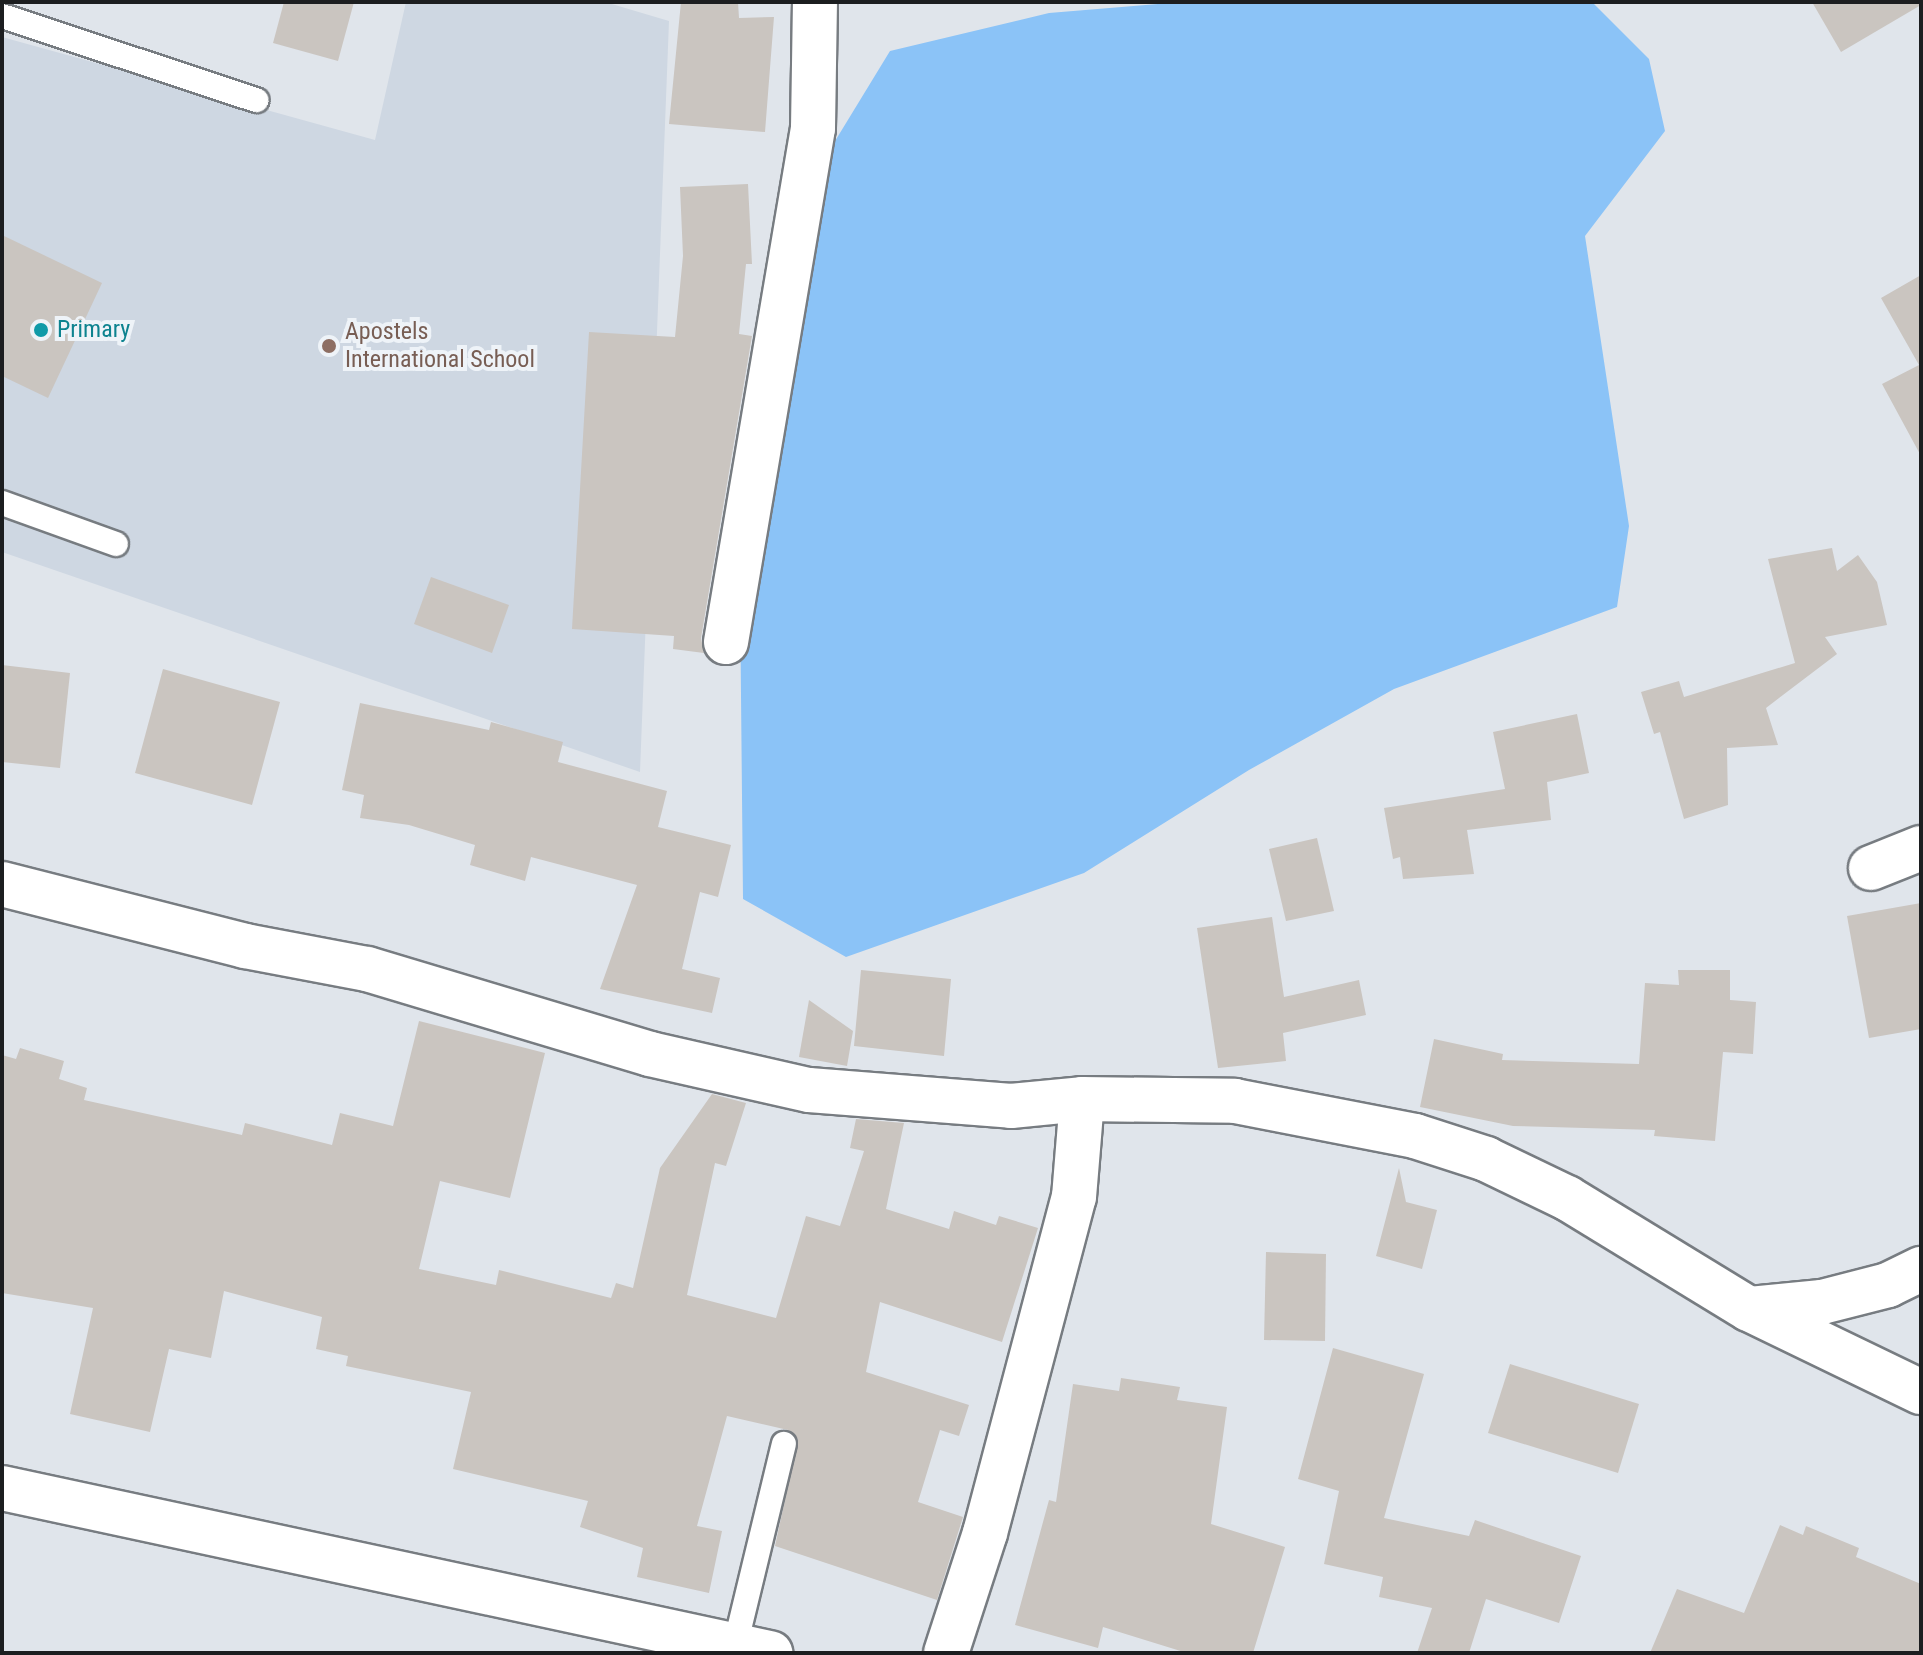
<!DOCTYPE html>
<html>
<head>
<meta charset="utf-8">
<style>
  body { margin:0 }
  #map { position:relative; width:1923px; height:1655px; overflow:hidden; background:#e0e5eb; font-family:"Roboto Condensed",sans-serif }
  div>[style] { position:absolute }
  .built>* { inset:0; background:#ced7e2 }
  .water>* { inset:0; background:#8bc3f7 }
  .building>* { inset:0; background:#cac5c0 }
  .roads { filter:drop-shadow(2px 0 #777c81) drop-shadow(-2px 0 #777c81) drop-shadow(0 2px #777c81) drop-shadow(0 -2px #777c81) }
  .lane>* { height:24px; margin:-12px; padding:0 12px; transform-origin:12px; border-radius:12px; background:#fff }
  .street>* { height:44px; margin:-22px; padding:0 22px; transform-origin:22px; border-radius:22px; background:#fff }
  .dots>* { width:22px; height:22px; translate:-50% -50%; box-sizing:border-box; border:4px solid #eef3f8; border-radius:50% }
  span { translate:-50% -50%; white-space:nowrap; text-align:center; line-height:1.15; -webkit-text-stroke:8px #eef3f8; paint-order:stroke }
  .culture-label { font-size:24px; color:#0d838f }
  .left { translate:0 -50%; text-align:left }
  .education-label { font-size:24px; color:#785e54 }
  .frame { position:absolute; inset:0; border:4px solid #1c1e20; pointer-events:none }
</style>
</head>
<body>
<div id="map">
  <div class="built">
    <i style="clip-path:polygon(406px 2px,605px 2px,669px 21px,640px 772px,2px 552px,2px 37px,375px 140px)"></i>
  </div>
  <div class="water">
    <i style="clip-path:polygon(1182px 2px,1592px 2px,1649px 59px,1665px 131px,1585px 236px,1629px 526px,1617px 607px,1394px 689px,1249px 770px,1084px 873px,846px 957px,743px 899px,740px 593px,832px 146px,890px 51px,1049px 13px)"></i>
  </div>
  <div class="building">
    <i style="clip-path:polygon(284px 2px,354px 2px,338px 61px,273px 43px)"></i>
    <i style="clip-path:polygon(681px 2px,738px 2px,739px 18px,774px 17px,765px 132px,669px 124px)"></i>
    <i style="clip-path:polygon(1812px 2px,1921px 2px,1921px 5px,1841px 52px)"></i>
    <i style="clip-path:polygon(748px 184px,752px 264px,746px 264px,739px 334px,752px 336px,701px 638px,704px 653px,673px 649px,674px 636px,572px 629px,589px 332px,675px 337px,683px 256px,680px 187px)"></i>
    <i style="clip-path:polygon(2px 235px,102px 283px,48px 398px,2px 376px)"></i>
    <i style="clip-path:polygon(1921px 275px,1921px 456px,1882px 384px,1919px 365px,1881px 298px)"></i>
    <i style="clip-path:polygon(1832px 548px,1837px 571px,1858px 555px,1877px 582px,1887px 625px,1825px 637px,1837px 654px,1766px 708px,1778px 745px,1727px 748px,1728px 805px,1684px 819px,1660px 732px,1654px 734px,1641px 692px,1679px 681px,1684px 697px,1795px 663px,1768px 559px)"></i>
    <i style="clip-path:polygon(431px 577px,509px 605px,492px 653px,414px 624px)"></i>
    <i style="clip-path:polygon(2px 665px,70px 673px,60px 768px,2px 762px)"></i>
    <i style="clip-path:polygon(163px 669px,280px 702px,252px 805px,135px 773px)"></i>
    <i style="clip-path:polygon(360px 703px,489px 730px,491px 722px,563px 742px,558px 762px,667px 791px,658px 827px,731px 845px,718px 897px,700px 892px,682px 969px,720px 978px,712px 1013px,600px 989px,637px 885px,531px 857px,525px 881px,470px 865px,475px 845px,409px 825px,360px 818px,364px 795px,342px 790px)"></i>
    <i style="clip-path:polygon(1577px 714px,1589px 773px,1547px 782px,1551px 820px,1467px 830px,1474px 874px,1403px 879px,1400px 857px,1393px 859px,1384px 808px,1505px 789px,1493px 732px)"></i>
    <i style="clip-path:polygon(1317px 838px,1334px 911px,1286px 921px,1269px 849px)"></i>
    <i style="clip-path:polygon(1921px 903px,1921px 1029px,1869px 1038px,1847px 916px)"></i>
    <i style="clip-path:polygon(1272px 917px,1284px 997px,1359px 980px,1366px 1015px,1283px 1033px,1286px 1061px,1218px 1068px,1197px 928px)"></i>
    <i style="clip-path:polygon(861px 970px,951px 979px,944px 1056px,854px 1046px)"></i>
    <i style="clip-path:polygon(1678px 970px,1730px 970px,1730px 1000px,1756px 1002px,1753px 1054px,1723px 1052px,1715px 1141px,1654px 1136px,1655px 1130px,1513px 1126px,1420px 1107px,1434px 1039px,1503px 1054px,1502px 1060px,1639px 1064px,1645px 983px,1679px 985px)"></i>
    <i style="clip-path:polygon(809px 1000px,853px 1031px,847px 1066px,799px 1057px)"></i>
    <i style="clip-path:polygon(419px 1021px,545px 1053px,510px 1198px,440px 1181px,419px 1269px,496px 1285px,499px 1270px,611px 1298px,616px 1283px,633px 1288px,660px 1168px,712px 1094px,746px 1103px,726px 1166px,715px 1163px,687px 1295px,776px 1318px,806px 1216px,840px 1226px,864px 1151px,850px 1148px,856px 1119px,904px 1123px,886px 1209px,949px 1229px,954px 1211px,996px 1225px,999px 1216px,1038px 1228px,1002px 1342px,880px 1302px,866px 1372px,969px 1405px,959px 1436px,940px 1430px,918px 1502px,963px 1517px,937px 1600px,775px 1546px,798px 1439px,788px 1430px,727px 1416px,697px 1526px,722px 1531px,709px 1593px,637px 1577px,643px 1548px,580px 1527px,588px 1501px,453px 1469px,471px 1392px,346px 1366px,348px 1356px,316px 1349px,322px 1317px,224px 1291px,211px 1358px,169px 1349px,150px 1432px,70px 1414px,93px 1308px,2px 1293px,2px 1055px,16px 1059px,20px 1048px,64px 1061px,59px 1079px,87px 1088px,84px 1100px,242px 1135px,245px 1123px,332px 1145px,340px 1113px,393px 1126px)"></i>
    <i style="clip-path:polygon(1399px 1168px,1406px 1202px,1437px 1210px,1422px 1269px,1376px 1256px)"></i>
    <i style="clip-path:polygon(1266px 1252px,1326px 1254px,1325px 1341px,1264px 1340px)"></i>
    <i style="clip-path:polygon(1333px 1348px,1424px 1374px,1384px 1518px,1469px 1536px,1475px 1520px,1581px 1556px,1559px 1623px,1486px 1599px,1469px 1653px,1417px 1653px,1432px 1608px,1379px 1597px,1383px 1577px,1324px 1564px,1339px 1491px,1298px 1479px)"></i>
    <i style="clip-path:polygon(1510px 1364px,1639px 1404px,1618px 1473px,1488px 1433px)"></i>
    <i style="clip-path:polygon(1121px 1378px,1180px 1387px,1177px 1400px,1227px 1407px,1211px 1524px,1285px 1547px,1253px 1653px,1187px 1653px,1103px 1627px,1098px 1648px,1015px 1625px,1049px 1500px,1056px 1502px,1073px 1384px,1119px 1391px)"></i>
    <i style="clip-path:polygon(1780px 1525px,1803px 1535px,1806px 1526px,1859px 1548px,1856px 1557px,1921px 1584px,1921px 1653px,1650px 1653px,1677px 1589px,1744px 1613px)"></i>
  </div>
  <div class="roads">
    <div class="lane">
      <i style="left:2px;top:16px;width:268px;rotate:18.3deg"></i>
      <i style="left:2px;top:503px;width:121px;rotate:19.8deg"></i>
      <i style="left:735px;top:1646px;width:208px;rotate:-76.4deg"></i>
    </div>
    <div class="street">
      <i style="left:726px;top:642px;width:521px;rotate:-80.39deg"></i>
      <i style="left:813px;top:128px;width:126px;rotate:-89.1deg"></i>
      <i style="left:1871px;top:868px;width:54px;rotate:-21.8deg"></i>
      <i style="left:2px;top:884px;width:251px;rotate:14.3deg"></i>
      <i style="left:245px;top:946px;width:124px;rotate:10.7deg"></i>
      <i style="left:367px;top:969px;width:295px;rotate:16.7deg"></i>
      <i style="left:650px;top:1054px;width:163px;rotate:12.8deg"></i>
      <i style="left:809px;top:1090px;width:203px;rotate:4.5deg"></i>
      <i style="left:1011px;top:1106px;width:71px;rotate:-5.6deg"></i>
      <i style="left:1082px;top:1099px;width:153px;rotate:0.7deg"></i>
      <i style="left:1235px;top:1101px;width:183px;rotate:11deg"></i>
      <i style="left:1415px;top:1136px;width:75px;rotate:17.9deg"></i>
      <i style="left:1486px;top:1159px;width:90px;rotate:25.7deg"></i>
      <i style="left:1567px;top:1198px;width:213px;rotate:31.4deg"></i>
      <i style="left:1749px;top:1309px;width:191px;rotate:25.8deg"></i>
      <i style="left:1750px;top:1309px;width:72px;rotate:-5.6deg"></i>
      <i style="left:1822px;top:1302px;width:68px;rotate:-14.4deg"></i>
      <i style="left:1888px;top:1285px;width:37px;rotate:-26deg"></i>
      <i style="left:2px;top:1488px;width:786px;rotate:12.13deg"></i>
      <i style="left:946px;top:1653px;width:126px;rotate:-72deg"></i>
      <i style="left:985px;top:1533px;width:348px;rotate:-75.2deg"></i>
      <i style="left:1074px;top:1197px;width:98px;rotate:-85.3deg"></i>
    </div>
  </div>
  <div class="dots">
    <i style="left:41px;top:330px;background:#0f9aa8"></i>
    <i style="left:329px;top:346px;background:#8d6e63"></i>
  </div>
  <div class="culture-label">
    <span class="left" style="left:57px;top:330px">Primary</span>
  </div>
  <div class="education-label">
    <span class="left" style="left:345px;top:346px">Apostels<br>International School</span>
  </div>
  <div class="frame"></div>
</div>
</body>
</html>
